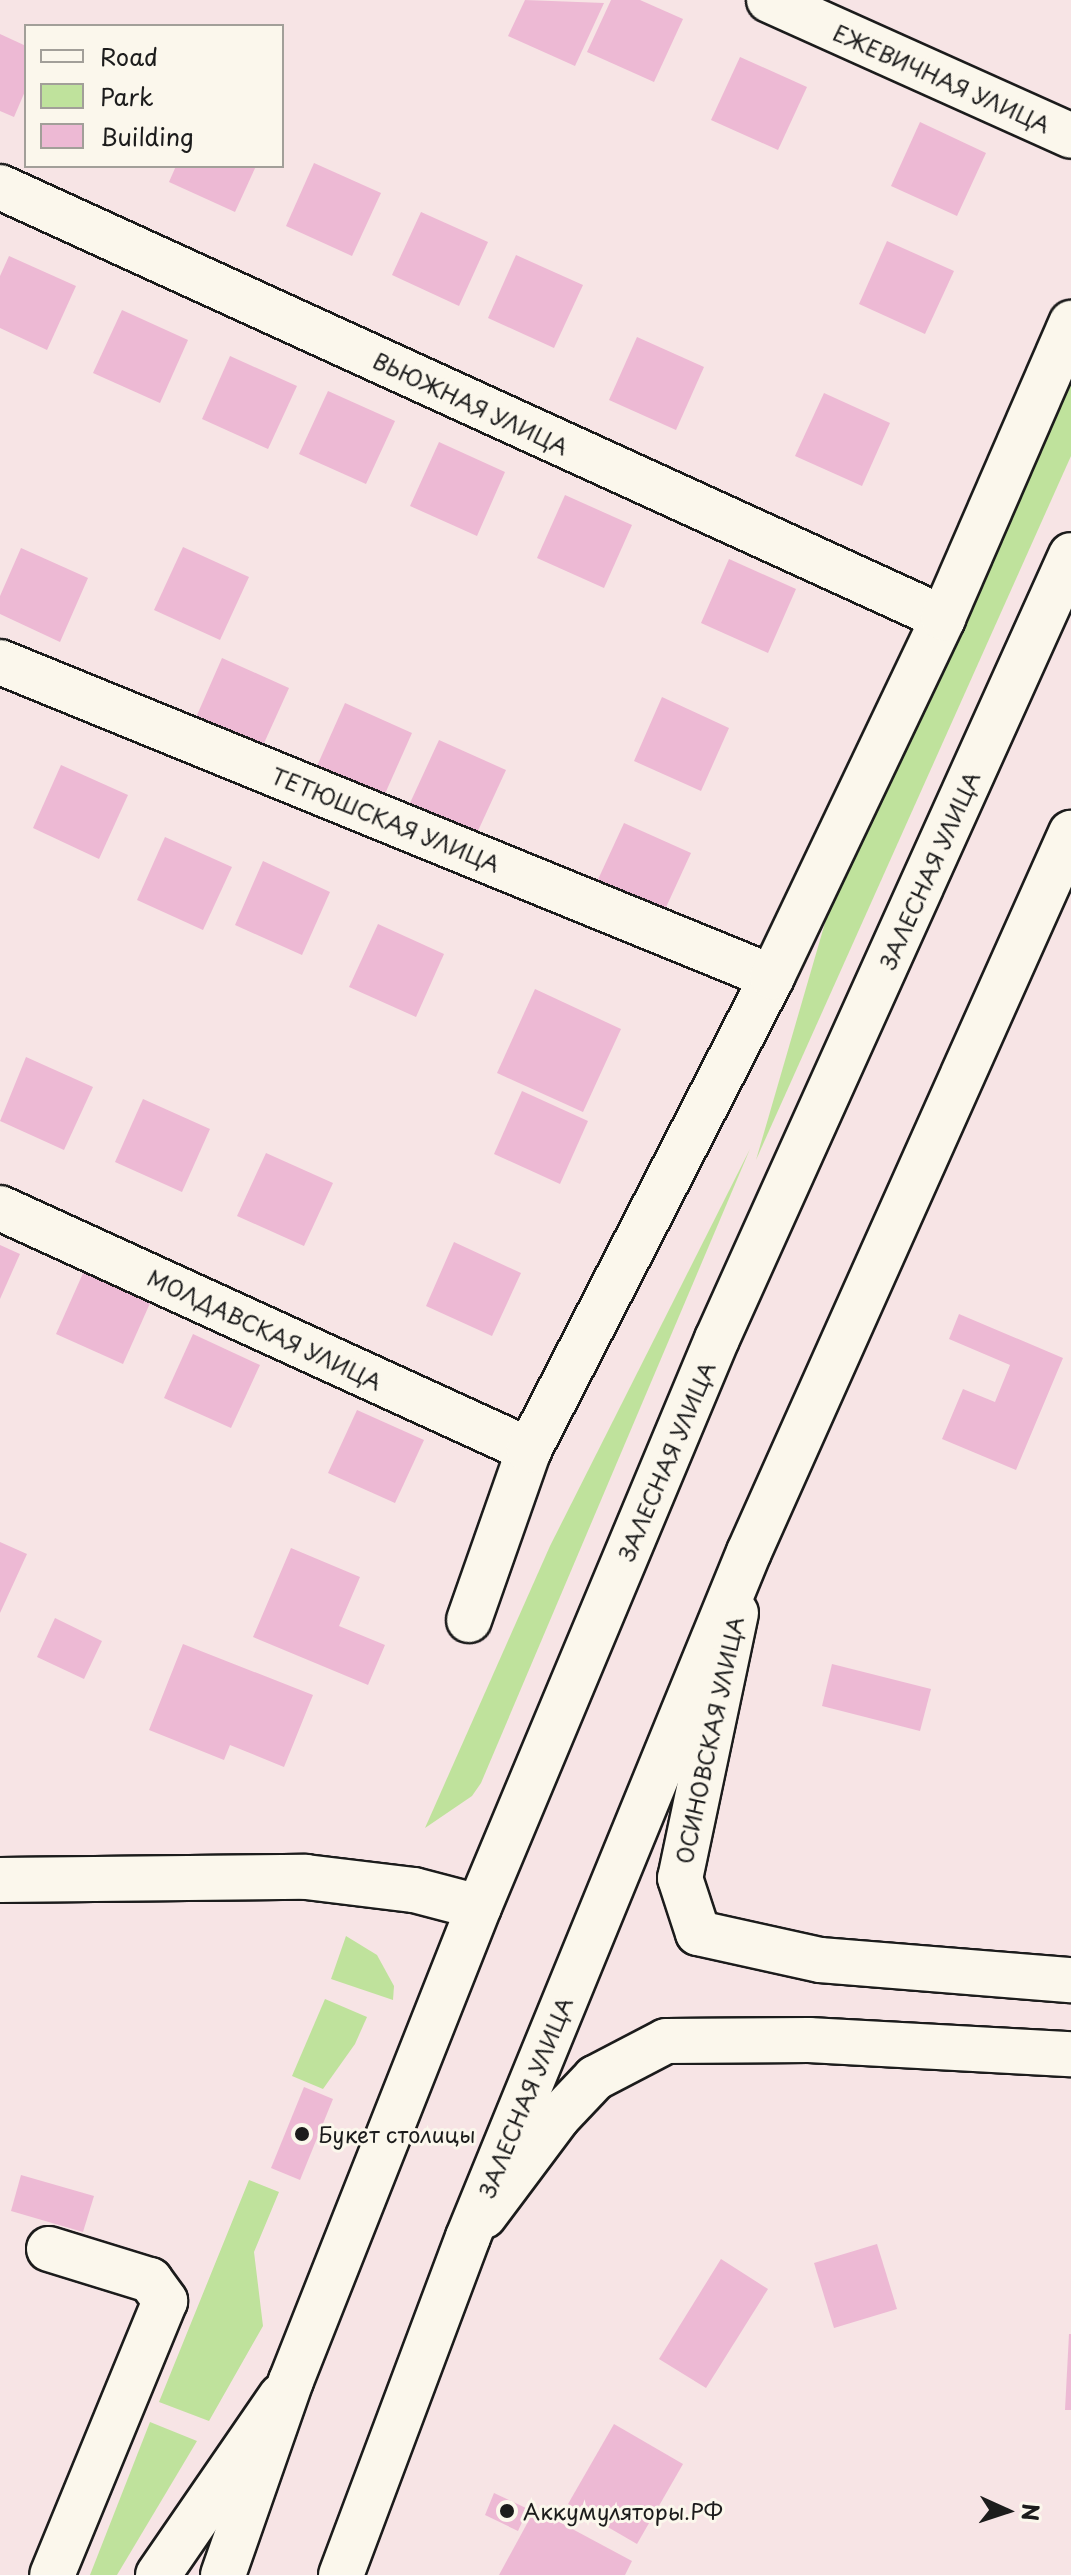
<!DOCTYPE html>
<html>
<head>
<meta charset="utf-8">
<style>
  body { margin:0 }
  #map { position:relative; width:1071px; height:2575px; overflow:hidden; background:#f7e4e5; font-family:"Playpen Sans",sans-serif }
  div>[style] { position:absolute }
  .green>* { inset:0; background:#bfe29c }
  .building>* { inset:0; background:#edb9d4 }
  .roads { filter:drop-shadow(2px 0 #1c1c1c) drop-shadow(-2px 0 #1c1c1c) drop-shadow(0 2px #1c1c1c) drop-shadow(0 -2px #1c1c1c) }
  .minor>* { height:44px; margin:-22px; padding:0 22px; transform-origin:22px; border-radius:22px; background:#fbf7ec }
  .major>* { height:44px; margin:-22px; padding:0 22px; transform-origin:22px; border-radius:22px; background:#fbf7ec }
  .dots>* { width:22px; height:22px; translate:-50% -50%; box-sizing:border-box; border:4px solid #fbf7ec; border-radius:50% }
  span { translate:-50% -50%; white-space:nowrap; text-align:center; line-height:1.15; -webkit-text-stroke:6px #fbf7ec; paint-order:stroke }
  .street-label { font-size:22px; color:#1c1c1c }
  .poi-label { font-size:22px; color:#1c1c1c }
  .left { translate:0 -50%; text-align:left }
  .legend { position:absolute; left:24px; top:24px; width:260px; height:144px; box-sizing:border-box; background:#fbf7ec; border:2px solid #a29f99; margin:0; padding:10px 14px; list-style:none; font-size:24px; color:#1c1c1c }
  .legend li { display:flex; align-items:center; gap:16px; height:40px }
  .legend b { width:40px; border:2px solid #a29f99 }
  .north { position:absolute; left:967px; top:2471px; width:80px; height:80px; -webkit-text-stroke:6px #fbf7ec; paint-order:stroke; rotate:93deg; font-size:22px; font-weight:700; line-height:32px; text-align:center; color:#1c1c1c }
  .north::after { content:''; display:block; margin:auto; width:28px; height:36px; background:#1c1c1c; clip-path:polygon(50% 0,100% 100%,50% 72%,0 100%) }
</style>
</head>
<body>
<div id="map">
  <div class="green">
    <i style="clip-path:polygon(1071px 367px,1071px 456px,756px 1160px,827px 916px)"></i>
    <i style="clip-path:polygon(750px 1149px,481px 1783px,472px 1796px,425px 1828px,550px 1546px)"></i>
    <i style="clip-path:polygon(346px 1936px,377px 1955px,394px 1986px,393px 2000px,331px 1979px)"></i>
    <i style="clip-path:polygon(325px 1999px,367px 2017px,355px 2044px,323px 2089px,292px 2076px)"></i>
    <i style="clip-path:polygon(249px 2180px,279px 2192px,254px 2252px,263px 2326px,209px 2421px,159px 2402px)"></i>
    <i style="clip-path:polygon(150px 2422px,197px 2441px,117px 2575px,90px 2575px)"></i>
  </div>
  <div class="building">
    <i style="clip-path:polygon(525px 0,604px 3px,575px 66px,508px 36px)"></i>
    <i style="clip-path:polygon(611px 0,640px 0,683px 19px,654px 82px,587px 52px)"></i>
    <i style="clip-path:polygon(0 34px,26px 46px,26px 89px,14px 117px,0 111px)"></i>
    <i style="clip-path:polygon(740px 57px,807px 87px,778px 150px,711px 120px)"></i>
    <i style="clip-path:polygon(920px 122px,986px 153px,957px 216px,891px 186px)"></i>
    <i style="clip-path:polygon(314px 163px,381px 193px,352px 256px,286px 226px)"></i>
    <i style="clip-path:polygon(176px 166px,256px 166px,235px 212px,169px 182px)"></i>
    <i style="clip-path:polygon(421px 212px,488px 242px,459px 306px,392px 275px)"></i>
    <i style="clip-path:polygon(887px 241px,954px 271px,925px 334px,859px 304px)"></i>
    <i style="clip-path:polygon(516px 255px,583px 285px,554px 348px,488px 318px)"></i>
    <i style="clip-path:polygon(9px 256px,76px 286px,47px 350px,0 328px,0 276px)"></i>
    <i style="clip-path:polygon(122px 310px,188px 340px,160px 403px,93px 373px)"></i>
    <i style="clip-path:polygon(637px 337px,704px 367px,676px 430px,609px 400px)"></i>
    <i style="clip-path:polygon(230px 356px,297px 386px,268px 449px,202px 419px)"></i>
    <i style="clip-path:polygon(328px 391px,395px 421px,366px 484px,299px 454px)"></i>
    <i style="clip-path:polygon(824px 393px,890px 423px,862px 486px,795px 456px)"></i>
    <i style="clip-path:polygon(439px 442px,505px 472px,477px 536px,410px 506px)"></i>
    <i style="clip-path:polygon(565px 495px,632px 525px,604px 588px,537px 558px)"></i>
    <i style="clip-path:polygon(183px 547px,249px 577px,220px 640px,154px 610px)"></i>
    <i style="clip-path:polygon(21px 548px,88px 578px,60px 642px,0 614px,0 596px)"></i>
    <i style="clip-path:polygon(729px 559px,796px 589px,768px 653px,701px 623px)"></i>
    <i style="clip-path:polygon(222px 658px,289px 688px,260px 752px,194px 722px)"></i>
    <i style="clip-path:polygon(662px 697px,729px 728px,701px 791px,634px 761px)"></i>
    <i style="clip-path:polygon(345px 703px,412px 733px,384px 796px,317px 766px)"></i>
    <i style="clip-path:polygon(439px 740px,506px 770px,477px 833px,410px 803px)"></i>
    <i style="clip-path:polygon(61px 765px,128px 795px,99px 859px,33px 828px)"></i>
    <i style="clip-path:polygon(624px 823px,691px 853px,662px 916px,595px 886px)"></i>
    <i style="clip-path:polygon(165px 837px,232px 867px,203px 930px,137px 900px)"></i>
    <i style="clip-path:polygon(263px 861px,330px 892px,302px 955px,235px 925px)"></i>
    <i style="clip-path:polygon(378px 924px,444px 954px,416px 1017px,349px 987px)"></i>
    <i style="clip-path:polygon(535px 989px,621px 1029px,583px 1112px,497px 1073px)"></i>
    <i style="clip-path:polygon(26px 1057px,93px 1087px,64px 1150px,0 1121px)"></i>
    <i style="clip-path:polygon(522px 1091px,588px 1121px,560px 1184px,494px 1154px)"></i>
    <i style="clip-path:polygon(143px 1099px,210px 1129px,182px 1192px,115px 1162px)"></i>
    <i style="clip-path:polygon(266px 1153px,333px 1183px,304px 1246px,237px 1216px)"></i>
    <i style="clip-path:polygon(454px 1242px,521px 1273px,492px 1336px,426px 1306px)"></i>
    <i style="clip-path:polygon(0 1245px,20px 1254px,0 1299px)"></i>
    <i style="clip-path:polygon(84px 1271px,151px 1301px,123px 1364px,56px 1334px)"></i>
    <i style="clip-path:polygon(959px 1314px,1063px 1358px,1016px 1470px,942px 1439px,963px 1389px,995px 1402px,1010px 1365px,949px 1339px)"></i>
    <i style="clip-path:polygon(193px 1334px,260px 1365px,231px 1428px,164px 1398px)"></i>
    <i style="clip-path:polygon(357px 1410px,424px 1440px,395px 1503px,328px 1473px)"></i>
    <i style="clip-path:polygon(0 1542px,27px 1554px,0 1613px)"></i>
    <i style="clip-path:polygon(291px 1548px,360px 1577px,339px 1626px,385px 1645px,368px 1685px,253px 1637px)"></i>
    <i style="clip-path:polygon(55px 1618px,102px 1641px,84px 1679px,37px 1657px)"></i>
    <i style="clip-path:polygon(183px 1644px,313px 1695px,284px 1767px,230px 1745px,224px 1760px,149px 1730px)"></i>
    <i style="clip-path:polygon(832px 1664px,931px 1689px,920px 1731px,822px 1706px)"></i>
    <i style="clip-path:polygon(304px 2087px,333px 2099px,300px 2180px,271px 2168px)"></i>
    <i style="clip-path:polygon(21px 2175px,94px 2196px,83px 2232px,11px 2211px)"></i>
    <i style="clip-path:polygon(877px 2244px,897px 2309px,834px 2328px,814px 2263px)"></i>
    <i style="clip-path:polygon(721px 2259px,768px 2289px,706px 2388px,659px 2359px)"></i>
    <i style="clip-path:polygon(1069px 2334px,1071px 2334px,1071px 2410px,1065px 2410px)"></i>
    <i style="clip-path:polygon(614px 2424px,683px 2464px,637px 2544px,568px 2504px)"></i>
    <i style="clip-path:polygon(494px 2493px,528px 2509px,518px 2531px,485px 2515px)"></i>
    <i style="clip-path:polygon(535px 2509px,632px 2561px,625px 2575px,499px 2575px)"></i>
  </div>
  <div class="roads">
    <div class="minor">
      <i style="left:769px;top:0;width:331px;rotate:24.2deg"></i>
      <i style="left:0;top:187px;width:1037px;rotate:24.56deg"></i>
      <i style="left:0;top:662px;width:834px;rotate:22.2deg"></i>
      <i style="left:0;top:1208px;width:582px;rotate:24.58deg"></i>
      <i style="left:736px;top:1613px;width:271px;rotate:101.9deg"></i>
      <i style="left:680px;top:1878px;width:58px;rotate:71.9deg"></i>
      <i style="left:698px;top:1933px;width:125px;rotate:12.5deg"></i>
      <i style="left:820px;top:1960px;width:252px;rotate:4.6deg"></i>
      <i style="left:469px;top:1620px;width:180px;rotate:-70.6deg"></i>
      <i style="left:529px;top:1450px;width:532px;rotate:-62.81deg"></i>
      <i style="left:772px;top:977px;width:398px;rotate:-64.5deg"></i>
      <i style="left:943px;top:618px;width:322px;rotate:-66.5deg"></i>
      <i style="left:484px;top:2216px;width:124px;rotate:-53.2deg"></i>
      <i style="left:558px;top:2117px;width:54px;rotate:-46.5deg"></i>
      <i style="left:595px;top:2078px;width:80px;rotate:-27.5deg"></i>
      <i style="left:666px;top:2041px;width:143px;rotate:-0.4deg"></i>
      <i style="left:809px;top:2040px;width:262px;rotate:3.1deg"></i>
      <i style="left:49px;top:2249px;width:106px;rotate:17.1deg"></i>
      <i style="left:150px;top:2280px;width:26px;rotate:54deg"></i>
      <i style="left:165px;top:2301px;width:296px;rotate:112.4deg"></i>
      <i style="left:158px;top:2575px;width:217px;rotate:-55.5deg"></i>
    </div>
    <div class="major">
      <i style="left:0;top:1880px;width:306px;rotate:-0.6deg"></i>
      <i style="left:306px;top:1877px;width:109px;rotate:6.9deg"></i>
      <i style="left:414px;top:1890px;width:67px;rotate:14.7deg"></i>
      <i style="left:223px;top:2575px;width:206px;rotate:-70.7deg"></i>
      <i style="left:291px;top:2381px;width:510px;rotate:-68.37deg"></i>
      <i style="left:479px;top:1907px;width:616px;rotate:-67.27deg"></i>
      <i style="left:717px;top:1339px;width:860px;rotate:-65.7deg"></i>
      <i style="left:341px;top:2575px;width:361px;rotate:-69.4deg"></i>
      <i style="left:468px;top:2237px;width:740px;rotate:-67.7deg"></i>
      <i style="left:749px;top:1552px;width:788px;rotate:-65.88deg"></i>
    </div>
  </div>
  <div class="dots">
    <i style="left:302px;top:2134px;background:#1c1c1c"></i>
    <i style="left:507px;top:2511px;background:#1c1c1c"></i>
  </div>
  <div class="street-label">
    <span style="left:942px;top:78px;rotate:24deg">ЕЖЕВИЧНАЯ УЛИЦА</span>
    <span style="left:471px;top:403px;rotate:25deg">ВЬЮЖНАЯ УЛИЦА</span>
    <span style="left:386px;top:819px;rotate:22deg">ТЕТЮШСКАЯ УЛИЦА</span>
    <span style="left:929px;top:870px;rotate:-66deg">ЗАЛЕСНАЯ УЛИЦА</span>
    <span style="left:265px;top:1329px;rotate:25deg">МОЛДАВСКАЯ УЛИЦА</span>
    <span style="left:666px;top:1461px;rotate:-67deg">ЗАЛЕСНАЯ УЛИЦА</span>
    <span style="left:709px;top:1740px;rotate:-78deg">ОСИНОВСКАЯ УЛИЦА</span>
    <span style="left:525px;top:2097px;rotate:-68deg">ЗАЛЕСНАЯ УЛИЦА</span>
  </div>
  <div class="poi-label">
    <span class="left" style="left:318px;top:2134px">Букет столицы</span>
    <span class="left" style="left:523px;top:2511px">Аккумуляторы.РФ</span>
  </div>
  <ul class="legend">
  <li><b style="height:10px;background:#fbf7ec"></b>Road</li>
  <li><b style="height:22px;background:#bfe29c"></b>Park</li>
  <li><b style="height:22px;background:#edb9d4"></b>Building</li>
  </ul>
  <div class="north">N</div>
</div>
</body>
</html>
